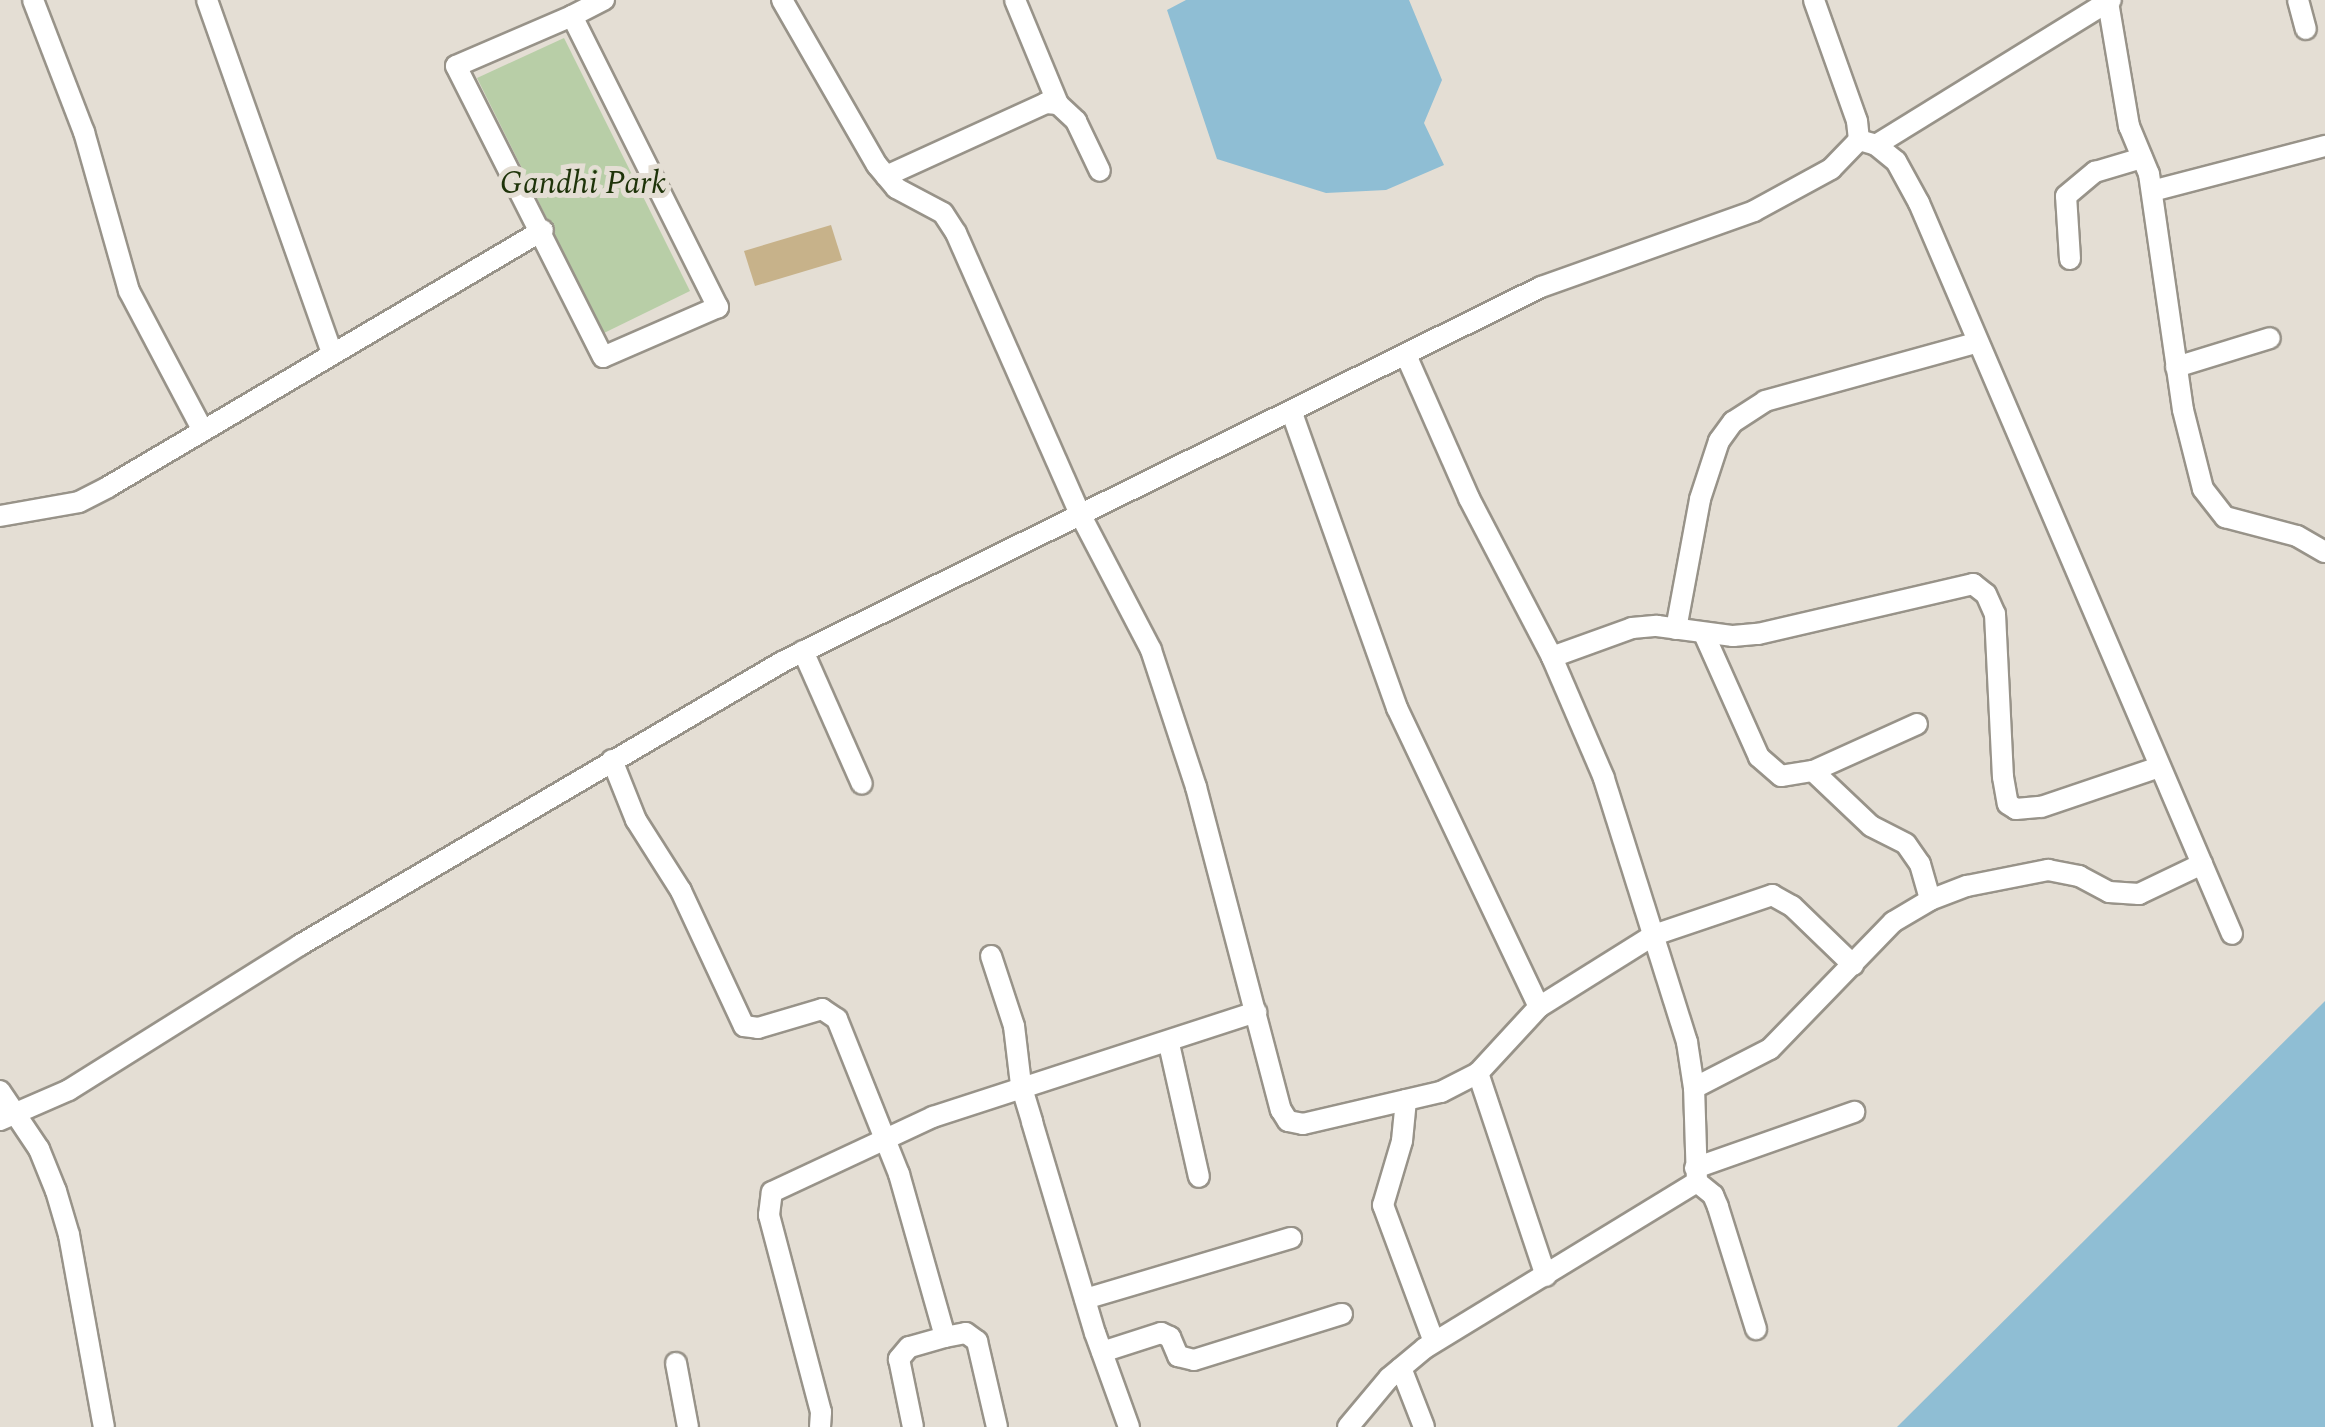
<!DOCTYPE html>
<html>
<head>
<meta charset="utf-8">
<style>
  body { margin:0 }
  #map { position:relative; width:2325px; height:1427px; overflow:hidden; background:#e4ded4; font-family:Spectral,serif }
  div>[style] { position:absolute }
  .green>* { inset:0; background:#b8cea7 }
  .water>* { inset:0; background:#8fbed4 }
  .building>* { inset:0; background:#c7b28a }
  .roads { filter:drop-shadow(2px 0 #989389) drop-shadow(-2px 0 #989389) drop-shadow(0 2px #989389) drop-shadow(0 -2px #989389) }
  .minor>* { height:20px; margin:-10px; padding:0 10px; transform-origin:10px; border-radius:10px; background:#fff }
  span { translate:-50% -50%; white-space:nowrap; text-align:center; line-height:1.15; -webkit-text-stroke:10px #e4ded4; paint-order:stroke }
  .park-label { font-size:32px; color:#1e3309; font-style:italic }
</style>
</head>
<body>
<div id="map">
  <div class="green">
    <i style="clip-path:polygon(564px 38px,690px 291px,604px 333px,477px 78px)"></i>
  </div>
  <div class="water">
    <i style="clip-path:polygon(1186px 0,1409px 0,1442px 80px,1424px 123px,1444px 165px,1386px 190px,1326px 193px,1217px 159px,1167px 10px)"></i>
    <i style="clip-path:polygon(2325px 1001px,2325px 1427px,1897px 1427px)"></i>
  </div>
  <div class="building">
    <i style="clip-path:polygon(831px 225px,842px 260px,755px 286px,744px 251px)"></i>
  </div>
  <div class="roads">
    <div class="minor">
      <i style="left:33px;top:0;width:142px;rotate:68.9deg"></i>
      <i style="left:84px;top:132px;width:165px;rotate:74.2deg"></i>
      <i style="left:129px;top:291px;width:158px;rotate:62.1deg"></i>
      <i style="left:207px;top:0;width:374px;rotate:70.5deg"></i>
      <i style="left:782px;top:0;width:190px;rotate:60.1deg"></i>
      <i style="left:877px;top:165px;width:30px;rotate:50deg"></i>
      <i style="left:896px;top:188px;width:53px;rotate:28deg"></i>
      <i style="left:943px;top:213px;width:24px;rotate:57deg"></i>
      <i style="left:956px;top:233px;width:307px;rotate:66.2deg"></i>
      <i style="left:1080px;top:514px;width:153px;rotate:62.4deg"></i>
      <i style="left:1151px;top:650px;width:144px;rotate:71.8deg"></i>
      <i style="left:1196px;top:787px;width:334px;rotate:75.3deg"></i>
      <i style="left:1281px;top:1110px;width:13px;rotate:58deg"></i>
      <i style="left:1288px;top:1121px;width:15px;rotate:11deg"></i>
      <i style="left:1303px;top:1124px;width:142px;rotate:-13.1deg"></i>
      <i style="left:1441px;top:1092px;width:42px;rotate:-27.2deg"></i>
      <i style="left:1478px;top:1073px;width:90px;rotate:-47.3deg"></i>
      <i style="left:1539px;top:1007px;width:331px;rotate:-115.4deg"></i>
      <i style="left:1397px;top:708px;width:315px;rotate:-109.6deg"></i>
      <i style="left:1015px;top:0;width:113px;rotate:67.5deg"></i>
      <i style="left:2298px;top:0;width:30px;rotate:75deg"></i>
      <i style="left:2108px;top:2px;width:126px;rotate:80.4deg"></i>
      <i style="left:2129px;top:126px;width:52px;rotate:67.4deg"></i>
      <i style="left:2149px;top:174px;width:238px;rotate:81.8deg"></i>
      <i style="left:2183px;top:410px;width:81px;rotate:75.8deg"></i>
      <i style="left:2203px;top:489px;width:36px;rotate:52deg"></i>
      <i style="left:2225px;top:517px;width:74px;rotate:14.8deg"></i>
      <i style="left:2297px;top:536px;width:32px;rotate:30deg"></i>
      <i style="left:572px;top:16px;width:326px;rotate:63.4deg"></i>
      <i style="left:718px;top:307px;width:125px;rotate:156.5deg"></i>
      <i style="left:603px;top:357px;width:326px;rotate:-116.8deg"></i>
      <i style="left:456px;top:66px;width:126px;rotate:-23.3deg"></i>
      <i style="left:572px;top:16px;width:36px;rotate:-27deg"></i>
      <i style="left:1859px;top:140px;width:18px;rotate:16deg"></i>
      <i style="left:1876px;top:145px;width:26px;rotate:39deg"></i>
      <i style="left:1896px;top:161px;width:48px;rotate:61.3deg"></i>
      <i style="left:1919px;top:203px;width:795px;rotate:66.82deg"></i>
      <i style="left:1876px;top:145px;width:276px;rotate:-31.7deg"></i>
      <i style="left:886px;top:176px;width:176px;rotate:-24.5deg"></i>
      <i style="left:1046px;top:103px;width:12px;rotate:5deg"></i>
      <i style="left:1058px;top:104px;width:25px;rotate:43deg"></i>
      <i style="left:1076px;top:121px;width:55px;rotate:64.4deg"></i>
      <i style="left:2152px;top:191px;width:179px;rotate:-14.6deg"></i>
      <i style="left:2070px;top:259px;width:63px;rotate:-93.6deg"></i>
      <i style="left:2066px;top:196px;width:38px;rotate:-40deg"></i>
      <i style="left:2095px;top:172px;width:49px;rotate:-16.6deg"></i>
      <i style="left:2176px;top:367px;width:98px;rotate:-17.1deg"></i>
      <i style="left:0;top:516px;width:80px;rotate:-10deg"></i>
      <i style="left:79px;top:502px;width:33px;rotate:-27deg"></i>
      <i style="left:108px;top:487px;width:505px;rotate:-30.57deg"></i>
      <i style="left:1676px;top:629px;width:132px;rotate:-79.5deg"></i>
      <i style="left:1700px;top:499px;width:61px;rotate:-71.9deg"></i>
      <i style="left:1719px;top:441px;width:24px;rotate:-54deg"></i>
      <i style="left:1733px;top:422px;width:38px;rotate:-33deg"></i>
      <i style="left:1765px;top:401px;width:218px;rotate:-15.4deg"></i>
      <i style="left:1704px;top:634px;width:135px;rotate:65.9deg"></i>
      <i style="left:1759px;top:757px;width:29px;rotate:41deg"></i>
      <i style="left:1781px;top:776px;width:32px;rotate:-9deg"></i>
      <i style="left:1813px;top:771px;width:114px;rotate:-24.3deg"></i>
      <i style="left:803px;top:651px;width:145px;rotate:66.1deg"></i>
      <i style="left:1552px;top:657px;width:85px;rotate:-19.9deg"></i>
      <i style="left:1632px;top:628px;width:25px;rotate:-5deg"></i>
      <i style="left:1657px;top:626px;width:77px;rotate:7.5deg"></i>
      <i style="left:1733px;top:636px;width:25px;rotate:-5deg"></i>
      <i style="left:1758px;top:634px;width:221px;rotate:-13.1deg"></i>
      <i style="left:1973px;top:584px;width:16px;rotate:38deg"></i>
      <i style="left:1986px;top:594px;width:22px;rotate:66deg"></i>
      <i style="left:1995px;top:614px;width:163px;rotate:87.2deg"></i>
      <i style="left:2003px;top:777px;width:27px;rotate:80deg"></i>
      <i style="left:2008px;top:804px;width:9px;rotate:32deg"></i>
      <i style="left:2016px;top:809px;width:25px;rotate:-5deg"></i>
      <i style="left:2041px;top:807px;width:125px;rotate:-18.7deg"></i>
      <i style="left:612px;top:760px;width:65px;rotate:68.2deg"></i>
      <i style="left:636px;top:820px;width:84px;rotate:57.6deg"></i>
      <i style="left:681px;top:891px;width:149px;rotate:65deg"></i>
      <i style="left:744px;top:1026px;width:14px;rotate:8deg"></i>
      <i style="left:758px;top:1028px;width:67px;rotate:-16.5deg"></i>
      <i style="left:822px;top:1009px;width:18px;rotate:34deg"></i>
      <i style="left:837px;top:1019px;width:167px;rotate:68.2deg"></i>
      <i style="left:899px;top:1174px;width:169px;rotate:74.2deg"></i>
      <i style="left:945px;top:1337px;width:37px;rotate:164deg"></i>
      <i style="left:909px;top:1347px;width:16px;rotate:130deg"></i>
      <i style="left:899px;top:1359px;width:69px;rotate:78.4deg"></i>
      <i style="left:1813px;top:771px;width:80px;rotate:43.5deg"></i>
      <i style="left:1871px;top:826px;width:39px;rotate:27deg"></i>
      <i style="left:1906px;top:844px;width:24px;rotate:55deg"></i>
      <i style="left:1920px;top:864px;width:37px;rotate:74deg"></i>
      <i style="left:991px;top:956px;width:74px;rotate:71.8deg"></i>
      <i style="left:1014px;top:1026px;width:59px;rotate:83.2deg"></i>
      <i style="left:1021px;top:1085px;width:39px;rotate:73deg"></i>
      <i style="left:1032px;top:1122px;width:220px;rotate:73.4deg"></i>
      <i style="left:1095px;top:1333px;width:100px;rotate:70.1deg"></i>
      <i style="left:1539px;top:1007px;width:136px;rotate:-32.1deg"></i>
      <i style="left:1654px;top:935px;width:125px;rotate:-18.7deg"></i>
      <i style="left:1772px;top:895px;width:23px;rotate:29deg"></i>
      <i style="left:1792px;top:906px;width:85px;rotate:44deg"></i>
      <i style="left:1169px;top:1044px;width:136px;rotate:77.3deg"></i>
      <i style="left:1478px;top:1073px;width:214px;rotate:71.5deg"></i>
      <i style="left:1694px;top:1088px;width:85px;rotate:-27.2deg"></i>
      <i style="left:1770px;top:1049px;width:177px;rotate:-45.9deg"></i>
      <i style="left:1893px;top:922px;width:43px;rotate:-30.7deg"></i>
      <i style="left:1930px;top:900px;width:40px;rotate:-21deg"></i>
      <i style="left:1967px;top:886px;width:83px;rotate:-11.2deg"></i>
      <i style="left:2048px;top:870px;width:32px;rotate:11deg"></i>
      <i style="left:2079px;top:876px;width:34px;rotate:28deg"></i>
      <i style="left:2109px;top:892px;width:30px;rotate:4deg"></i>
      <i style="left:2139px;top:894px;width:70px;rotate:-25.5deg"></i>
      <i style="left:0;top:1091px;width:70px;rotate:56.1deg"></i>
      <i style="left:39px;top:1149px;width:45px;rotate:68deg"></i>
      <i style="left:56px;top:1191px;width:46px;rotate:73.5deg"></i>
      <i style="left:69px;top:1235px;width:195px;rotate:79.7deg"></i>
      <i style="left:1406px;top:1100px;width:41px;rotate:95.6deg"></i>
      <i style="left:1402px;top:1141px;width:67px;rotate:106.5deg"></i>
      <i style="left:1383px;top:1205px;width:146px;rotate:69.6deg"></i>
      <i style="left:0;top:1120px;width:75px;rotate:-23.5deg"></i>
      <i style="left:69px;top:1090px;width:273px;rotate:-32.1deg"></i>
      <i style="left:300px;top:945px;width:559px;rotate:-30.42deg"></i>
      <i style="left:782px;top:662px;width:847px;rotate:-26.29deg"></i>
      <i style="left:1541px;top:287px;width:226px;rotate:-19.6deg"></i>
      <i style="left:1754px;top:211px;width:88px;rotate:-28.6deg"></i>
      <i style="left:1831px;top:169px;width:40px;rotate:-46deg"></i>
      <i style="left:1859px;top:140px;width:19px;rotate:-96deg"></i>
      <i style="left:1857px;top:121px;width:128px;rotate:-109.6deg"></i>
      <i style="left:1695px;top:1168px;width:169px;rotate:-19.4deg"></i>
      <i style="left:1697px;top:1182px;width:21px;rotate:39deg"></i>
      <i style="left:1713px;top:1195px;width:13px;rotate:67deg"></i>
      <i style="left:1718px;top:1207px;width:128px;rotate:72.7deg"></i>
      <i style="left:1085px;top:1299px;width:215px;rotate:-16.5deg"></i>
      <i style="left:945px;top:1337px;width:21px;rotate:-11deg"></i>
      <i style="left:966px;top:1333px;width:14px;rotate:36deg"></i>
      <i style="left:977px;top:1341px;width:88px;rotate:76.9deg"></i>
      <i style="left:1102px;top:1352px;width:62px;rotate:-17.9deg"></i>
      <i style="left:1161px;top:1333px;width:10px;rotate:24deg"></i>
      <i style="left:1170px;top:1337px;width:21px;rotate:67deg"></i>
      <i style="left:1178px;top:1356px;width:16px;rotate:14deg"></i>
      <i style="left:1194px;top:1360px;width:155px;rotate:-17.3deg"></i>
      <i style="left:676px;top:1363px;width:65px;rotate:79.4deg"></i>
      <i style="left:1401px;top:1368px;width:63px;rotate:68.7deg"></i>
      <i style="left:820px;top:1427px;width:15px;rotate:-86deg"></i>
      <i style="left:821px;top:1412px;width:204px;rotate:-104.8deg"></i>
      <i style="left:769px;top:1215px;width:23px;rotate:-83deg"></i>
      <i style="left:772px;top:1192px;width:178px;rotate:-25deg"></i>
      <i style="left:933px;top:1117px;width:340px;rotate:-18deg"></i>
      <i style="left:1348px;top:1427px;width:64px;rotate:-50.1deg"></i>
      <i style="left:1389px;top:1378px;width:47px;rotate:-39.8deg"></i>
      <i style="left:1425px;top:1348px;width:319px;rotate:-31.4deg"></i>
      <i style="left:1697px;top:1182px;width:94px;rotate:-91.8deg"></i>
      <i style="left:1694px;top:1088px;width:47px;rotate:-98.7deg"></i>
      <i style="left:1687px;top:1042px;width:277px;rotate:-107.5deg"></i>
      <i style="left:1604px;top:778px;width:132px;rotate:-113.3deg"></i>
      <i style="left:1552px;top:657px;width:179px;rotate:-117.6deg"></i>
      <i style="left:1469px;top:498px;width:156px;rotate:-113.8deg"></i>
    </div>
  </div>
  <div class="park-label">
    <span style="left:583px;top:184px">Gandhi Park</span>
  </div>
</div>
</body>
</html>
